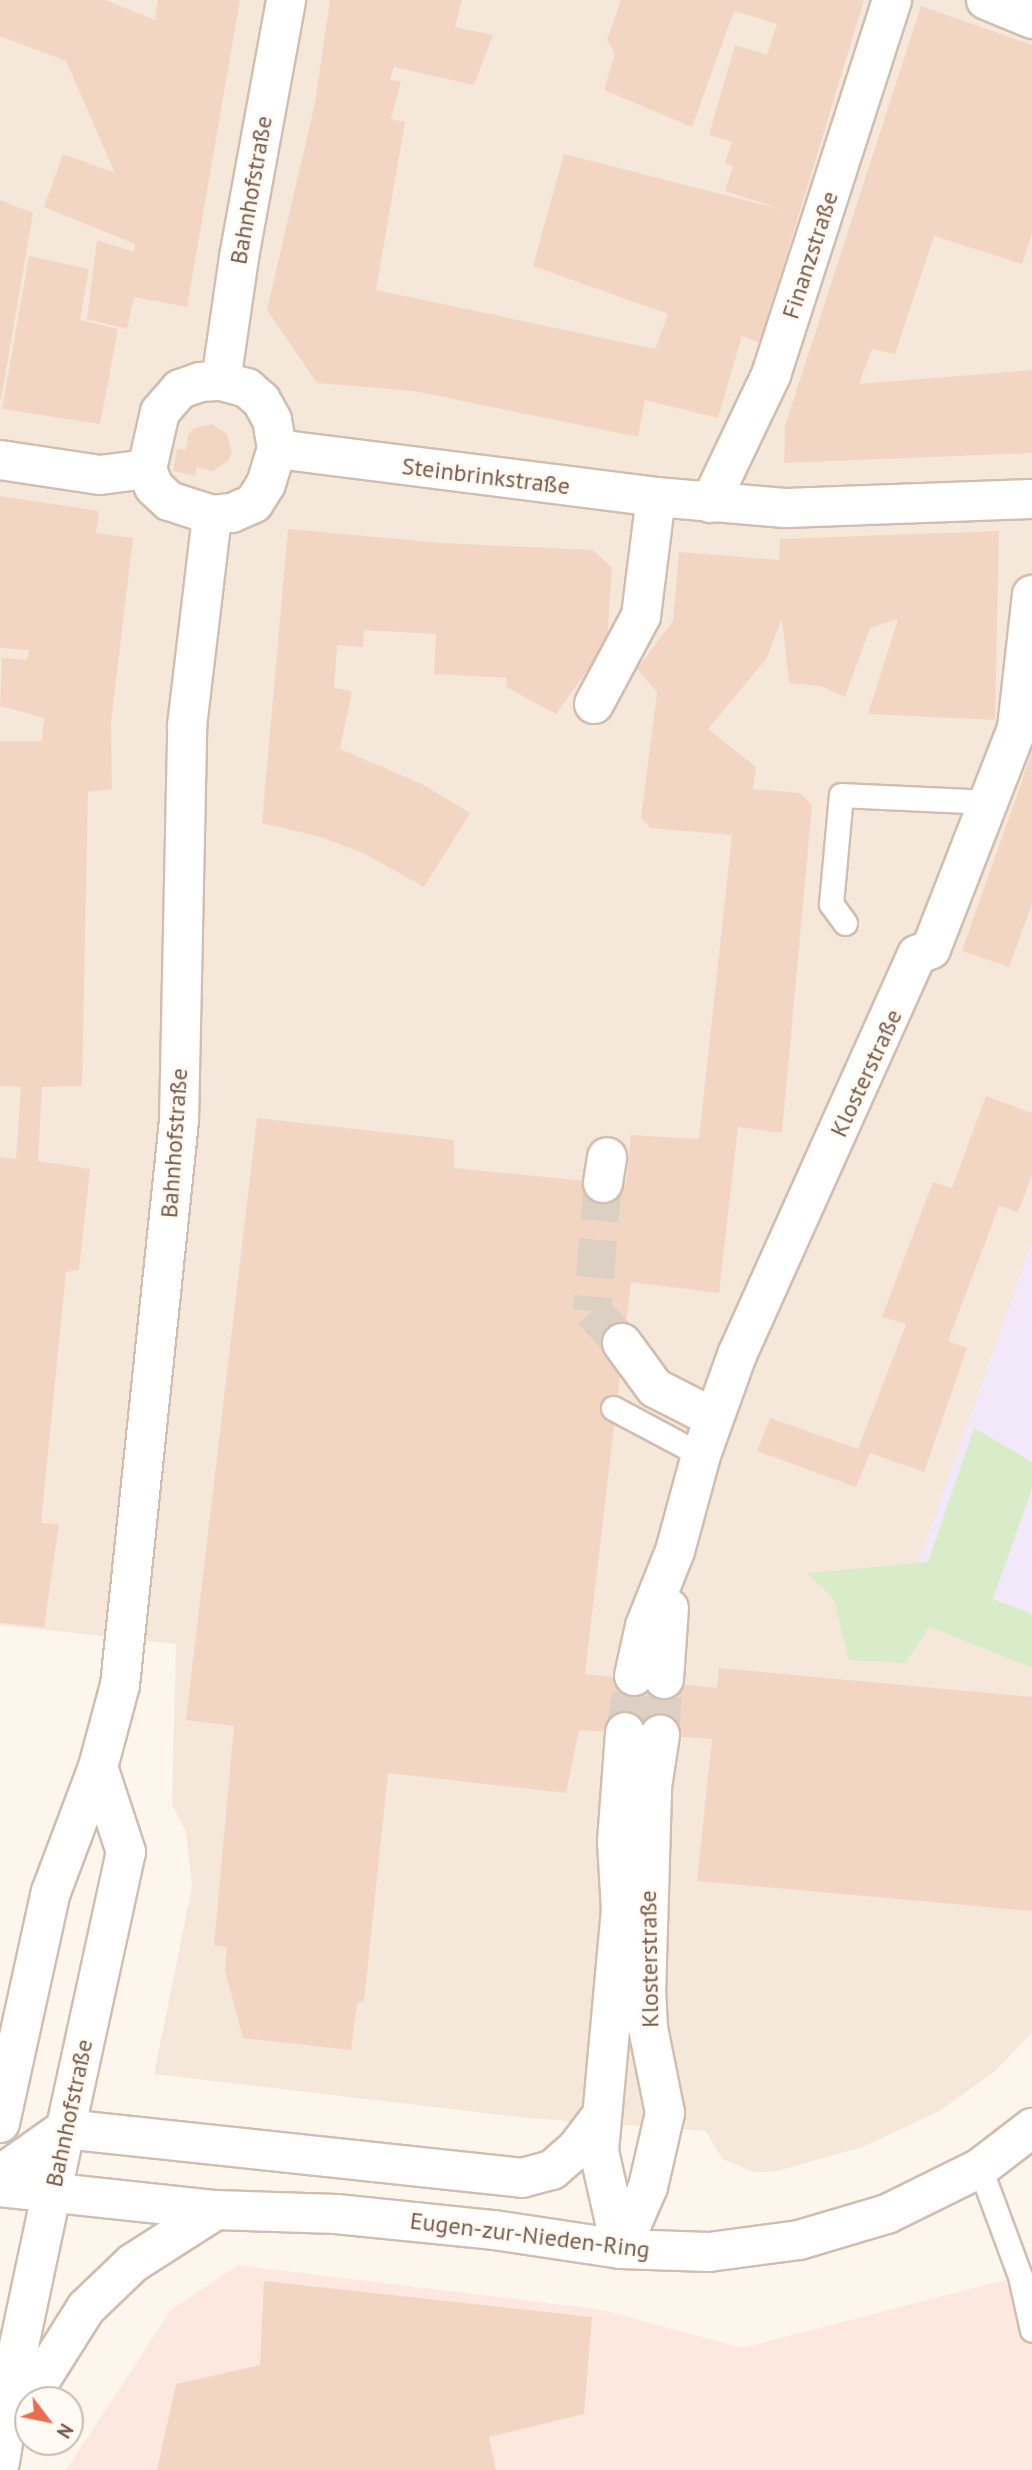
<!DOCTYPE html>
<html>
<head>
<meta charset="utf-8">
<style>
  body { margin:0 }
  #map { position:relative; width:1032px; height:2470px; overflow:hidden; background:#fdf6ec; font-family:"PT Sans",sans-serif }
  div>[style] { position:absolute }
  .residential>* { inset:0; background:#f5e8da }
  .commercial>* { inset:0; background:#fde8e0 }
  .education>* { inset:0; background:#f3e8fa }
  .green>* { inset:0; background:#d8ecc9 }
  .building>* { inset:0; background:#f3d5c3 }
  .street-tunnel>* { height:38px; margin-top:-19px; transform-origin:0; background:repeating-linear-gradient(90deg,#dcd0c4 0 38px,transparent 0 57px) }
  .roads { filter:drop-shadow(2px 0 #d1beb0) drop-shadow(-2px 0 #d1beb0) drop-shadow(0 2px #d1beb0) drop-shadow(0 -2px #d1beb0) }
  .lane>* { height:23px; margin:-11.5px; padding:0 11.5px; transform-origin:11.5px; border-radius:11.5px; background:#fff }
  .street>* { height:38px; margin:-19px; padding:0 19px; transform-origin:19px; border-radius:19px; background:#fff }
  .secondary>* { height:38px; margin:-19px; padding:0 19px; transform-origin:19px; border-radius:19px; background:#fff }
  span { translate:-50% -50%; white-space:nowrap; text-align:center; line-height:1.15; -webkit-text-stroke:5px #fffaf3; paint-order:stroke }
  .street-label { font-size:24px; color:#7a5c4d }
  .north { position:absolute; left:14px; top:2386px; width:70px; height:70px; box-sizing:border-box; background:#fffaf3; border:2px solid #cabbb1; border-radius:50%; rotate:122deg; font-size:19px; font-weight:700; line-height:28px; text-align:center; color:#7a5c4d }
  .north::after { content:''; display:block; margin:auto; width:24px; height:32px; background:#e76f51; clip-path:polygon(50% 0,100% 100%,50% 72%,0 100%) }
</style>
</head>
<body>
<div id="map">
  <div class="residential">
    <i style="clip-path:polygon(0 0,1032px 0,1032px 2033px,994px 2072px,941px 2110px,863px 2147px,777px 2171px,754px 2172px,722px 2159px,706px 2131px,528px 2118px,154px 2074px,192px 1887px,186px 1832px,172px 1805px,176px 1644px,0 1625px)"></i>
  </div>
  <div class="commercial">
    <i style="clip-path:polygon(238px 2265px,603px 2310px,742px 2348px,1032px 2273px,1032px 2470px,66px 2470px,171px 2310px)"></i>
  </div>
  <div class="education">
    <i style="clip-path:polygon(1032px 1242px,1032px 1619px,914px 1575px)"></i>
  </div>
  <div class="green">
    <i style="clip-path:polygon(974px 1428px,1032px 1462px,1032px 1488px,993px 1599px,1032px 1614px,1032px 1668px,930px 1627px,905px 1663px,849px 1660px,833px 1598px,807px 1573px,928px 1562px)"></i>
  </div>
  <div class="building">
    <i style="clip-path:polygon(0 0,105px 0,155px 20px,158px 0,240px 0,187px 307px,134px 297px,127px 329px,87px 319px,97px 240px,134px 252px,135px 244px,44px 207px,63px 154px,115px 173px,66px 61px,0 36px)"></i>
    <i style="clip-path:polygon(330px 0,462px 0,455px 27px,493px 35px,474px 85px,394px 67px,390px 80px,401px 81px,391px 119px,405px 122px,376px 290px,655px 349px,668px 314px,533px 266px,564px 154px,784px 210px,725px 191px,733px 166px,725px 163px,732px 142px,709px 135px,735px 45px,767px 55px,777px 24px,734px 11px,692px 127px,604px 90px,615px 53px,607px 40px,621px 0,864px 0,760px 343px,742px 336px,718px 418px,645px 400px,638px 437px,414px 391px,317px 383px,267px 310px,315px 103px)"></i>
    <i style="clip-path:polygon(921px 6px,1032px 45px,1032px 234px,1022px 264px,934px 236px,895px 354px,872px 349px,859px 384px,1032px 370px,1032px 453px,784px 463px,785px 426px)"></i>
    <i style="clip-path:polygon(0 200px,33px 213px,1px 400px,0 400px)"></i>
    <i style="clip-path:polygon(29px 256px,89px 269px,80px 320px,118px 329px,100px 424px,2px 409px)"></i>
    <i style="clip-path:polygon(212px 424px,227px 434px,232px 452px,228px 461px,212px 471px,197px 467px,195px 476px,173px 471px,177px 449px,186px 450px,188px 435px,194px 428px)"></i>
    <i style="clip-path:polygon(0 496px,99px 511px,96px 533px,133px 538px,111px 722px,112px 789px,88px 792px,82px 1086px,42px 1087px,38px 1161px,90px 1169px,79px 1270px,66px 1272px,41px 1523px,59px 1524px,44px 1627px,0 1623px,0 1157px,16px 1159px,21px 1087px,0 1086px,0 741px,42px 741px,44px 718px,0 706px,2px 658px,27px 660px,29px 650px,0 648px)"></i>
    <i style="clip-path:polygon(288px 529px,442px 543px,593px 550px,612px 568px,607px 643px,556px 714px,506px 687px,507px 678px,434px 674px,436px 634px,364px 630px,363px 647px,337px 645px,334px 688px,352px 691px,340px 749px,422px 784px,470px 813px,424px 887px,365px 854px,321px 837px,262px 823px)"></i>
    <i style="clip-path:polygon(999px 531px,995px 720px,868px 714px,898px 619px,870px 628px,845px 697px,821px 686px,789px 683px,782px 618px,767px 658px,708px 729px,756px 767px,753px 789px,800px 793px,812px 805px,782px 1133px,738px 1127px,719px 1293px,631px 1282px,585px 1674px,717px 1688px,719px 1668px,1032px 1697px,1032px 1911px,697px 1881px,712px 1739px,579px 1730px,566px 1793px,388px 1773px,364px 2001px,357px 2003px,351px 2050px,243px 2038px,225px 1970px,227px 1947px,214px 1945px,234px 1726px,186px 1720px,257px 1118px,454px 1140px,454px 1168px,626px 1185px,631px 1135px,699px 1139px,732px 835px,651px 828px,641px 818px,657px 692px,637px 669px,673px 621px,679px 552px,779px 560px,780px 539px)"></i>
    <i style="clip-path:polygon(1032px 752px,1032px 904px,1009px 967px,962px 951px)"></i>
    <i style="clip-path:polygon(986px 1096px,1032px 1113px,1032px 1175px,1018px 1212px,999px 1206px,948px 1341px,967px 1348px,924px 1472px,870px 1453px,856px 1487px,757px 1451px,770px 1418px,858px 1449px,906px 1324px,882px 1317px,933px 1182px,952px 1188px)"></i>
    <i style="clip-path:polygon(264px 2281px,592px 2317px,584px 2414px,489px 2437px,496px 2470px,157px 2470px,176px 2384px,260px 2365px)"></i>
  </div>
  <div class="street-tunnel">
    <i style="left:603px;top:1183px;width:128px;rotate:94.9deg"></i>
    <i style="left:592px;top:1311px;width:44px;rotate:46.8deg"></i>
    <i style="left:625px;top:1732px;width:57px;rotate:-80.9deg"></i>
    <i style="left:660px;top:1735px;width:56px;rotate:-85.9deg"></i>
  </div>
  <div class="roads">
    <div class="lane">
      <i style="left:845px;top:923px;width:24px;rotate:-126deg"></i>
      <i style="left:831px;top:904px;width:109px;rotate:-84.8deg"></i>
      <i style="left:841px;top:795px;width:148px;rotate:2.7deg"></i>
      <i style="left:613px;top:1408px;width:100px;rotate:28.1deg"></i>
      <i style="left:980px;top:2168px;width:115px;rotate:69.7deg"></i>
      <i style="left:1020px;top:2276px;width:55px;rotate:77.5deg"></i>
    </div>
    <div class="street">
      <i style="left:986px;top:0;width:50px;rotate:22.4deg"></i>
      <i style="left:221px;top:381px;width:125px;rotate:-81.7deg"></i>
      <i style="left:239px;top:257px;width:261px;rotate:-79.6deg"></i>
      <i style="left:0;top:460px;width:101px;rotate:8.5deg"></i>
      <i style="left:100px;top:475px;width:47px;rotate:-7.3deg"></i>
      <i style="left:147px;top:469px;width:19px;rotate:69deg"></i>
      <i style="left:154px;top:487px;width:21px;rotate:43deg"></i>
      <i style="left:169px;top:501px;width:45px;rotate:18deg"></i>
      <i style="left:212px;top:515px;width:20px;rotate:-6deg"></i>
      <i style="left:232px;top:513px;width:24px;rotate:-24deg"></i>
      <i style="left:254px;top:503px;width:22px;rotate:-58deg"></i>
      <i style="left:266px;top:484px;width:37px;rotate:-73deg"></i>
      <i style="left:277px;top:449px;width:382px;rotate:7.2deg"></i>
      <i style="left:656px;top:497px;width:129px;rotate:4.9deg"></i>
      <i style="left:785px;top:508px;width:247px;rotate:-2.1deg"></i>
      <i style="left:147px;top:469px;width:58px;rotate:-77.2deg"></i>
      <i style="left:160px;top:412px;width:30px;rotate:-49deg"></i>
      <i style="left:180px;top:389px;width:21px;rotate:-19deg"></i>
      <i style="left:200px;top:382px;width:21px;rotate:-3deg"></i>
      <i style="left:221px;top:381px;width:27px;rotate:15deg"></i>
      <i style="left:247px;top:388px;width:18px;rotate:41deg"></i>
      <i style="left:261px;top:400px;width:23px;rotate:61deg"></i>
      <i style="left:272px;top:420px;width:29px;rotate:80deg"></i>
      <i style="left:710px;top:503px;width:142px;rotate:-64.5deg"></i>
      <i style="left:771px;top:375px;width:394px;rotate:-72.1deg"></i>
      <i style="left:594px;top:704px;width:100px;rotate:-61.9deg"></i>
      <i style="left:641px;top:616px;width:120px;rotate:-82.8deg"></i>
      <i style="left:603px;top:1183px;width:26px;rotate:-81deg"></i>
      <i style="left:622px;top:1343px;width:56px;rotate:53.7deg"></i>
      <i style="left:655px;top:1388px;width:66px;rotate:27deg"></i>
      <i style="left:634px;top:1676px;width:51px;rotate:-77.6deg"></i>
      <i style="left:645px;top:1626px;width:81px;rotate:-68.2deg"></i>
      <i style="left:675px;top:1551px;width:99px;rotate:-74.8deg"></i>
      <i style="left:701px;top:1455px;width:106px;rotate:-70.2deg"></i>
      <i style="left:737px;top:1355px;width:439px;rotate:-65.8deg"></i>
      <i style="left:917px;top:955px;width:15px;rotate:-23deg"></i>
      <i style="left:931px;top:949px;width:237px;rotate:-68.7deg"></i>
      <i style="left:1017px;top:728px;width:134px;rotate:-83.6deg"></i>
      <i style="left:664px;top:1679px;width:71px;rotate:-86deg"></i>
      <i style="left:0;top:2123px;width:237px;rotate:-77.6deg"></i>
      <i style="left:51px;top:1892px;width:134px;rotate:-69.4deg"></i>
      <i style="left:98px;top:1767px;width:85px;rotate:-75deg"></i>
      <i style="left:120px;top:1685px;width:567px;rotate:-84.03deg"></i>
      <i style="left:179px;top:1121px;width:395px;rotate:-88.8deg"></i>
      <i style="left:187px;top:726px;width:212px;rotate:-83.2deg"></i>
      <i style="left:0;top:2175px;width:80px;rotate:-35.3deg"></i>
      <i style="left:65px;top:2129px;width:460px;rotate:6.1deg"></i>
      <i style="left:522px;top:2178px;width:31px;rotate:-15deg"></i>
      <i style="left:552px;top:2170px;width:33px;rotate:-41deg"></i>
      <i style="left:577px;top:2148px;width:39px;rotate:-53deg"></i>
      <i style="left:52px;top:2191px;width:347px;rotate:-77.7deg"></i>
      <i style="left:126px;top:1852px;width:89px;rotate:-108.2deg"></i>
      <i style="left:621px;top:2249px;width:68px;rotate:-66.5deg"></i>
      <i style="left:648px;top:2187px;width:76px;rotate:-77.1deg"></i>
      <i style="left:665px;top:2113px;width:87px;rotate:-101.3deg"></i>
      <i style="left:648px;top:2028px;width:34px;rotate:-93deg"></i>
      <i style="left:646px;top:1994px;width:207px;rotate:-88.3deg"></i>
      <i style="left:652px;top:1787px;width:53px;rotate:-81.3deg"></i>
      <i style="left:621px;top:2249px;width:100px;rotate:-102.7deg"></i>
      <i style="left:599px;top:2151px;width:241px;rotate:-84.8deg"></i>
      <i style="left:621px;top:1911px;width:69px;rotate:-93.3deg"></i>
      <i style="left:617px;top:1842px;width:110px;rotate:-85.8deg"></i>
    </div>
    <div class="secondary">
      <i style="left:0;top:2187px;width:217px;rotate:6.1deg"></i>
      <i style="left:216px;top:2210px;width:120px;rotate:1.9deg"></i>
      <i style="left:336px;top:2214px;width:159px;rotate:5.8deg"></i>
      <i style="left:494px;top:2230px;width:128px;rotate:8.5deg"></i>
      <i style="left:621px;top:2249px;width:88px;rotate:2deg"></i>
      <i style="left:709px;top:2252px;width:91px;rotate:-7.6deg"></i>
      <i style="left:799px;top:2240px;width:92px;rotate:-16.5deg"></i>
      <i style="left:887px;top:2214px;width:104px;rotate:-26.3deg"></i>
      <i style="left:980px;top:2168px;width:66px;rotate:-37.6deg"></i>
      <i style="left:28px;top:2400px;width:109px;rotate:-57.8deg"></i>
      <i style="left:86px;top:2308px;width:65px;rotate:-43.8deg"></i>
      <i style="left:133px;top:2263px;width:98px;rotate:-32.6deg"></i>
      <i style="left:0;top:2462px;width:108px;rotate:-81deg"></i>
      <i style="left:17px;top:2355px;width:168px;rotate:-78deg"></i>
    </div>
  </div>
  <div class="street-label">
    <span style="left:251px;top:190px;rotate:-80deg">Bahnhofstraße</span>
    <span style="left:810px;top:255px;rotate:-72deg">Finanzstraße</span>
    <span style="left:486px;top:476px;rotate:7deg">Steinbrinkstraße</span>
    <span style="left:866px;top:1073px;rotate:-65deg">Klosterstraße</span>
    <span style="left:174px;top:1143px;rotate:-86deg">Bahnhofstraße</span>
    <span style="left:649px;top:1959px;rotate:-91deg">Klosterstraße</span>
    <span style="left:69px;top:2113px;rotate:-78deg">Bahnhofstraße</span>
    <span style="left:530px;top:2235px;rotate:7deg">Eugen-zur-Nieden-Ring</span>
  </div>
  <div class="north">N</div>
</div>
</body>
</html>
